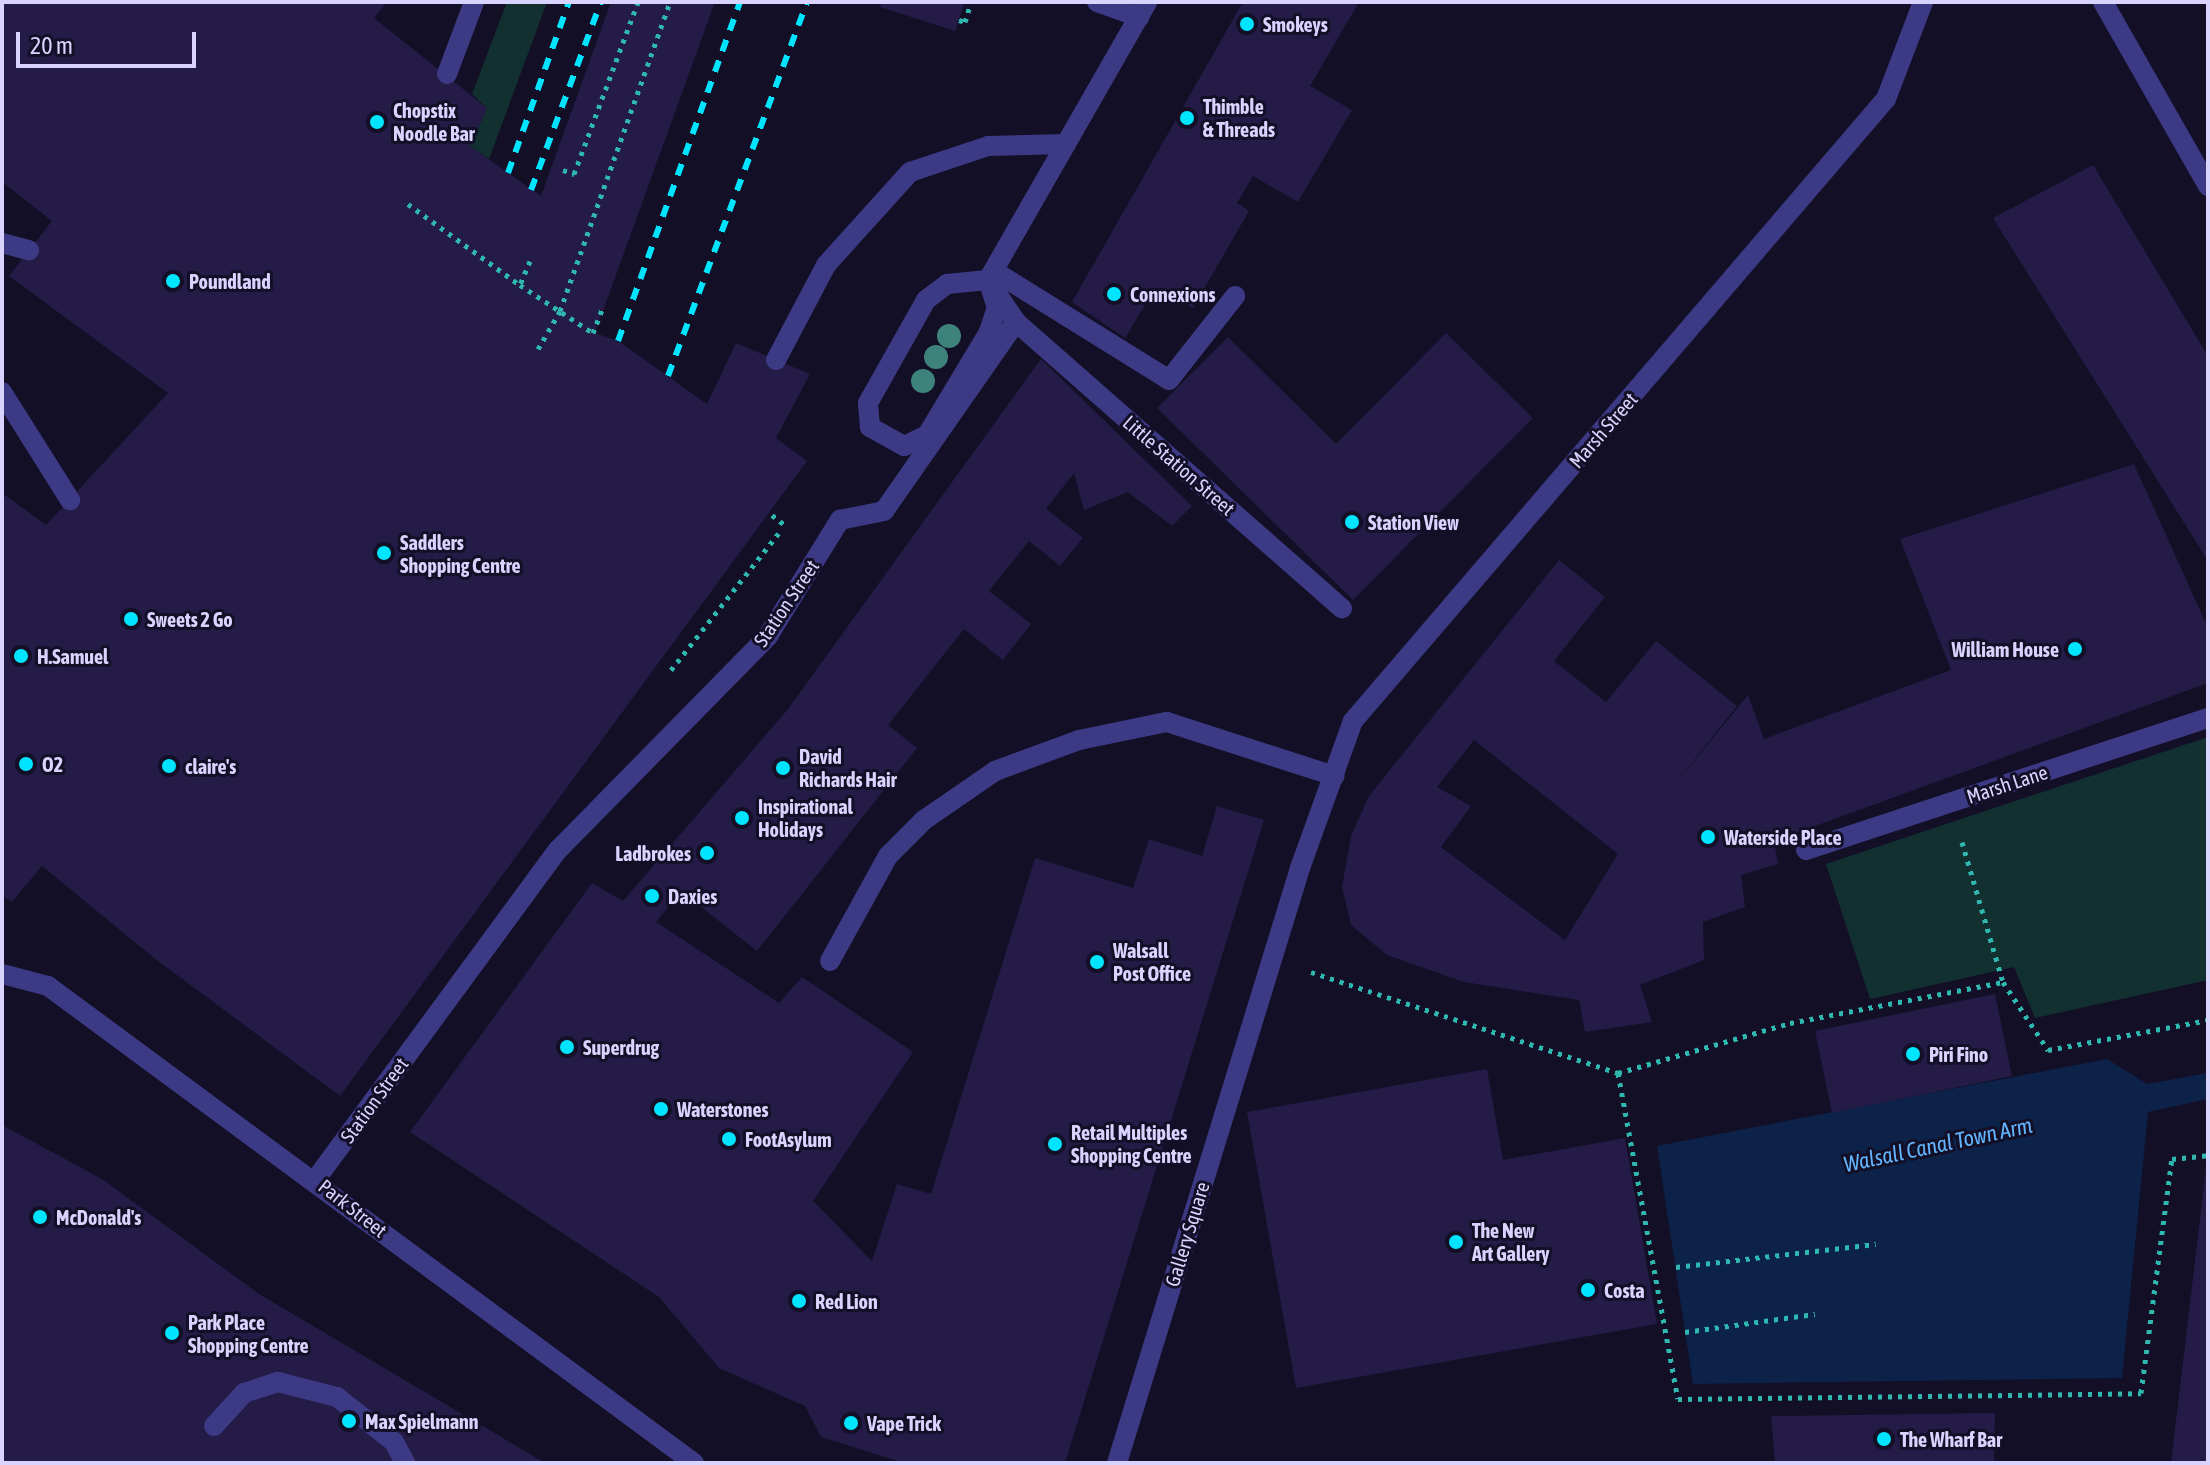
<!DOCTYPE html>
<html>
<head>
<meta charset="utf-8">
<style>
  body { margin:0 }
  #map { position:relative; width:2210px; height:1465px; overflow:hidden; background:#130f26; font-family:"Asap Condensed",sans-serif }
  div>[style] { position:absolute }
  .green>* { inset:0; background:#12302f }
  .water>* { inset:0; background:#0c2248 }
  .building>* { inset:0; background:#241b47 }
  .path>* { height:5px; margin-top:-2.5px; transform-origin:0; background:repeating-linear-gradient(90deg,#2fb8b0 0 4px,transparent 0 10px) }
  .lane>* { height:20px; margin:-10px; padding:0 10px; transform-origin:10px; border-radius:10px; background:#3d3a85 }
  .street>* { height:20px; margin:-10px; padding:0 10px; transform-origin:10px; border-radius:10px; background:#3d3a85 }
  .rail>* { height:6px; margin-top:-3px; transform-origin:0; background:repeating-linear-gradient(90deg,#00e5ff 0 12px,transparent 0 22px) }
  .trees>* { width:24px; height:24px; margin:-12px; border-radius:50%; background:#3d827b }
  .dots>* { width:22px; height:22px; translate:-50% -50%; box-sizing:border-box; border:4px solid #130f26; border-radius:50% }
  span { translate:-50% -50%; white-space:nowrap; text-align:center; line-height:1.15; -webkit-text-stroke:6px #130f26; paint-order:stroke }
  .poi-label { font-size:20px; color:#d9d4ff; font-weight:700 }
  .left { translate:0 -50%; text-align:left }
  .right { translate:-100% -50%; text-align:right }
  .street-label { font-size:20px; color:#d9d4ff }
  .water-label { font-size:22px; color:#62b6ff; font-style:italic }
  .frame { position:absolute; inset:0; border:4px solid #d9d4ff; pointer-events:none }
  .scale { position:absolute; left:16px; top:32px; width:180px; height:36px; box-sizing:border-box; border:4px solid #d9d4ff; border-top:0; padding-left:10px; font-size:24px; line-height:28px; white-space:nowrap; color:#d9d4ff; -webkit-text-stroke:6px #130f26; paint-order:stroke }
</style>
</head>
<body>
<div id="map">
  <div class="green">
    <i style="clip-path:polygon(507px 2px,547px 2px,489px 159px,470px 146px,487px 108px,472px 94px)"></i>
    <i style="clip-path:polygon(2208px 737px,2208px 980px,2035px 1018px,2014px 967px,1870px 999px,1826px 864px)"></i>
  </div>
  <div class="water">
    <i style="clip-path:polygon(2107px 1059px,2147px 1084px,2208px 1073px,2208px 1099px,2148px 1112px,2122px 1378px,1693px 1384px,1657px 1146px)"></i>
  </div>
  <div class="building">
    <i style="clip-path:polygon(2px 2px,387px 2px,374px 18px,487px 108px,470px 146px,541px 196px,611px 2px,715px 2px,595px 333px,618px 341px,707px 404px,736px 343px,810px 374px,776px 438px,807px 461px,340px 1096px,154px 958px,42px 866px,12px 902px,2px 895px,2px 493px,46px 525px,168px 393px,9px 276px,52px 221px,2px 182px)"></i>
    <i style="clip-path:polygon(882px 2px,965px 2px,955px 31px,880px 7px)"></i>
    <i style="clip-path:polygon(1243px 2px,1359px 2px,1310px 86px,1352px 110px,1298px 202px,1253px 176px,1237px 203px,1249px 211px,1193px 308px,1156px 287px,1125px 338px,1072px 302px)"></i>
    <i style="clip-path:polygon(2093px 165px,2208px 356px,2208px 561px,1993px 218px)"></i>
    <i style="clip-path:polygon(1446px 333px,1533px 418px,1353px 600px,1157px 408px,1228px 337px,1336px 444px)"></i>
    <i style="clip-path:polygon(1041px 359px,1192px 506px,1172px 526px,1128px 492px,1084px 510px,1074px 473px,1046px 509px,1083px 538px,1060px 566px,1029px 541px,989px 591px,1031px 624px,1003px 660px,964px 629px,888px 725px,917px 748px,757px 951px,681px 891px,656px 922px,779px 1003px,802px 977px,913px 1052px,813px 1201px,872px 1261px,897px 1184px,931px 1194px,1035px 858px,1133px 888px,1149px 839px,1202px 856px,1217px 806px,1264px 820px,1065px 1463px,904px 1463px,821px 1437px,805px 1406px,719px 1368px,659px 1297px,410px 1132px,592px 883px,623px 901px,788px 709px)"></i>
    <i style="clip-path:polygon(evenodd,2134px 464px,2208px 628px,2208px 683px,1774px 841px,1778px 864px,1741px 875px,1745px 907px,1703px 922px,1704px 960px,1640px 985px,1652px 1022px,1585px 1032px,1579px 1000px,1464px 982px,1387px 955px,1351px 925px,1342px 887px,1351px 836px,1369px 796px,1559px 560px,1605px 597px,1554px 661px,1606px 702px,1656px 641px,1737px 706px,1672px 788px,1748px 695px,1764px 739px,1951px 670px,1900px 539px,2134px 464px,1474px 740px,1618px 854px,1565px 940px,1441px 847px,1471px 806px,1437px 787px,1474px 740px)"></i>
    <i style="clip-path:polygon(1995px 994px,2012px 1076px,1832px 1113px,1815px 1031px)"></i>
    <i style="clip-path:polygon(1487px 1069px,1503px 1160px,1625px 1138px,1657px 1324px,1296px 1388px,1247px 1112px)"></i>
    <i style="clip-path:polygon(2px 1125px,102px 1179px,259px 1294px,545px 1463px,2px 1463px)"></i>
    <i style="clip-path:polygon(2206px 1168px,2208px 1463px,2171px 1463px)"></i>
    <i style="clip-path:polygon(1995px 1413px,1994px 1463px,1775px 1463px,1771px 1416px)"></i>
  </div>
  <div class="path">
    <i style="left:959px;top:20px;width:6px;rotate:18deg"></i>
    <i style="left:965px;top:22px;width:21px;rotate:-73deg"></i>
    <i style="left:563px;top:170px;width:12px;rotate:20deg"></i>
    <i style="left:574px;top:174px;width:184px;rotate:-69.6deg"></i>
    <i style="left:408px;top:204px;width:138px;rotate:35.9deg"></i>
    <i style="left:530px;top:261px;width:26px;rotate:113deg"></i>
    <i style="left:520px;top:285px;width:87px;rotate:33.3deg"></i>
    <i style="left:593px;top:333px;width:28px;rotate:-69deg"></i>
    <i style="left:538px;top:349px;width:44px;rotate:-59.9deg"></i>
    <i style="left:560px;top:311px;width:328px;rotate:-70.4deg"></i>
    <i style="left:772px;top:515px;width:16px;rotate:38deg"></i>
    <i style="left:671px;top:670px;width:174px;rotate:-51.8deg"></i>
    <i style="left:1962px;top:842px;width:146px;rotate:73.7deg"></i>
    <i style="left:1311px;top:972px;width:323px;rotate:18.2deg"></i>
    <i style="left:1618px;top:1073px;width:179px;rotate:-16.2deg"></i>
    <i style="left:1790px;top:1023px;width:217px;rotate:-10.9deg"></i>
    <i style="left:2003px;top:982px;width:82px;rotate:56.5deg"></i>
    <i style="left:2048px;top:1050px;width:163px;rotate:-10.6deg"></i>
    <i style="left:1618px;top:1073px;width:331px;rotate:79.6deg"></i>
    <i style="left:1678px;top:1399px;width:463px;rotate:-0.7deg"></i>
    <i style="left:2141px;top:1393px;width:236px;rotate:-82.5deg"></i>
    <i style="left:2172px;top:1159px;width:36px;rotate:-6deg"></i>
    <i style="left:1676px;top:1267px;width:201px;rotate:-6.6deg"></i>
    <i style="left:1685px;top:1332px;width:131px;rotate:-7.9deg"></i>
  </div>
  <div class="lane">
    <i style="left:1097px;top:2px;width:45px;rotate:19.7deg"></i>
    <i style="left:447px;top:74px;width:77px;rotate:-69.4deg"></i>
    <i style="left:2px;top:243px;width:28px;rotate:15deg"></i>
    <i style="left:994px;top:271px;width:206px;rotate:31.9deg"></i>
    <i style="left:1169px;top:380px;width:107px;rotate:-51.8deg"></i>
    <i style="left:988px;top:280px;width:28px;rotate:72deg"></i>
    <i style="left:997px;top:307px;width:26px;rotate:108deg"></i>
    <i style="left:989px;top:332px;width:120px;rotate:121deg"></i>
    <i style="left:927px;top:435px;width:25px;rotate:154deg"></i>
    <i style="left:904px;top:446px;width:39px;rotate:-151deg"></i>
    <i style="left:870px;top:427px;width:24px;rotate:-95deg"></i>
    <i style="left:868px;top:403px;width:118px;rotate:-60.6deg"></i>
    <i style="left:926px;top:300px;width:26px;rotate:-37deg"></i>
    <i style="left:947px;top:284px;width:41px;rotate:-5.6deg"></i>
    <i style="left:776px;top:360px;width:107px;rotate:-62.2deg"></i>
    <i style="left:826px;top:265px;width:125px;rotate:-47.9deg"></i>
    <i style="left:910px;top:172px;width:82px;rotate:-18.4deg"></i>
    <i style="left:988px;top:146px;width:78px;rotate:-1.5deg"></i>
    <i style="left:2px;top:392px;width:128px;rotate:57.8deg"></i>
    <i style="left:830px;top:961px;width:120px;rotate:-61.1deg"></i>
    <i style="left:888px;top:856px;width:51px;rotate:-45deg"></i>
    <i style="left:924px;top:820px;width:86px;rotate:-34.6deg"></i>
    <i style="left:995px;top:771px;width:90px;rotate:-20.3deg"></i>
    <i style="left:1079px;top:740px;width:90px;rotate:-11.6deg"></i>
    <i style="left:1167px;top:722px;width:176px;rotate:17.9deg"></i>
    <i style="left:214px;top:1426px;width:45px;rotate:-47.7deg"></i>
    <i style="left:244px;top:1393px;width:36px;rotate:-18deg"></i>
    <i style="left:278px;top:1382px;width:61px;rotate:14.3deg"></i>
    <i style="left:337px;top:1397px;width:73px;rotate:38.3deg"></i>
    <i style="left:394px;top:1442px;width:24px;rotate:62deg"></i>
  </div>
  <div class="street">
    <i style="left:2103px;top:2px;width:212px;rotate:60.3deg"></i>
    <i style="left:1016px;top:322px;width:434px;rotate:41.3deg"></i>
    <i style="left:1806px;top:850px;width:423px;rotate:-18.2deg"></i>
    <i style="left:2px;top:974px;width:48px;rotate:14.6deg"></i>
    <i style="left:48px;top:986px;width:803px;rotate:36.44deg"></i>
    <i style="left:316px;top:1179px;width:408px;rotate:-53.7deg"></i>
    <i style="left:558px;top:850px;width:300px;rotate:-45.5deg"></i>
    <i style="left:768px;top:636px;width:137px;rotate:-58.2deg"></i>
    <i style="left:840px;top:520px;width:45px;rotate:-11.6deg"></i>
    <i style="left:884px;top:511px;width:231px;rotate:-55.1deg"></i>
    <i style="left:1016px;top:322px;width:50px;rotate:-123.7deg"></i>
    <i style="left:988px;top:280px;width:320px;rotate:-60.2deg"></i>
    <i style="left:1117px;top:1463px;width:623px;rotate:-72.9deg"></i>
    <i style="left:1300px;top:868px;width:156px;rotate:-70.2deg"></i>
    <i style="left:1353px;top:721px;width:819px;rotate:-49.41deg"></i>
    <i style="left:1886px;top:99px;width:104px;rotate:-69.1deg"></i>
  </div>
  <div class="rail">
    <i style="left:508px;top:173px;width:182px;rotate:-70.4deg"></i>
    <i style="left:531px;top:190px;width:201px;rotate:-69.6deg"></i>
    <i style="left:618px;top:341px;width:360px;rotate:-70.2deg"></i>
    <i style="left:668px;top:376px;width:399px;rotate:-69.6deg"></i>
  </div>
  <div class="trees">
    <i style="left:949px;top:336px"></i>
    <i style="left:936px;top:357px"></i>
    <i style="left:923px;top:381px"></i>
  </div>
  <div class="dots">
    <i style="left:1247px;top:24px;background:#00e5ff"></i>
    <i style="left:1187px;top:118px;background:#00e5ff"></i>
    <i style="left:377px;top:122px;background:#00e5ff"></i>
    <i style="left:173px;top:281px;background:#00e5ff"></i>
    <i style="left:1114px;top:294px;background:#00e5ff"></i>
    <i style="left:1352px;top:522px;background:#00e5ff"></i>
    <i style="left:384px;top:553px;background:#00e5ff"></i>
    <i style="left:131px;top:619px;background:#00e5ff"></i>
    <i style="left:2075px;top:649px;background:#00e5ff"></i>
    <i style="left:21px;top:656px;background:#00e5ff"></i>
    <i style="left:26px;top:764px;background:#00e5ff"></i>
    <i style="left:169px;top:766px;background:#00e5ff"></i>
    <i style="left:783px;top:768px;background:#00e5ff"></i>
    <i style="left:742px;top:818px;background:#00e5ff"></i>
    <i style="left:1708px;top:837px;background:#00e5ff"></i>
    <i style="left:707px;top:853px;background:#00e5ff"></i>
    <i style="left:652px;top:896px;background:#00e5ff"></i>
    <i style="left:1097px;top:962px;background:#00e5ff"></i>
    <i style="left:567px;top:1047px;background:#00e5ff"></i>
    <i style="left:1913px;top:1054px;background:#00e5ff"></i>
    <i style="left:661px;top:1109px;background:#00e5ff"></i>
    <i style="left:729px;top:1139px;background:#00e5ff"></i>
    <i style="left:1055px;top:1144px;background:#00e5ff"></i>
    <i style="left:40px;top:1217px;background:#00e5ff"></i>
    <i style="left:1456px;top:1242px;background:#00e5ff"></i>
    <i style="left:1588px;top:1290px;background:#00e5ff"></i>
    <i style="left:799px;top:1301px;background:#00e5ff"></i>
    <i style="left:172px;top:1333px;background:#00e5ff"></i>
    <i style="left:349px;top:1421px;background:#00e5ff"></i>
    <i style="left:851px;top:1423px;background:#00e5ff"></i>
    <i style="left:1884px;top:1439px;background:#00e5ff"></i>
  </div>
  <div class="poi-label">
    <span class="left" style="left:1263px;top:24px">Smokeys</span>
    <span class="left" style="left:1203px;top:118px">Thimble<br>&amp; Threads</span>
    <span class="left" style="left:393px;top:122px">Chopstix<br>Noodle Bar</span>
    <span class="left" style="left:189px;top:281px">Poundland</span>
    <span class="left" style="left:1130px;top:294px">Connexions</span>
    <span class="left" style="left:1368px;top:522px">Station View</span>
    <span class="left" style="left:400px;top:554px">Saddlers<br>Shopping Centre</span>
    <span class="left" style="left:147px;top:619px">Sweets 2 Go</span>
    <span class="right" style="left:2059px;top:649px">William House</span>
    <span class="left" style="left:37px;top:656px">H.Samuel</span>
    <span class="left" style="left:799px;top:768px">David<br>Richards Hair</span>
    <span class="left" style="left:42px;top:764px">O2</span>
    <span class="left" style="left:185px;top:766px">claire's</span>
    <span class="left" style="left:758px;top:818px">Inspirational<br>Holidays</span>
    <span class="left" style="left:1724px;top:837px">Waterside Place</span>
    <span class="right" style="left:691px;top:853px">Ladbrokes</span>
    <span class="left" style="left:668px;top:896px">Daxies</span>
    <span class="left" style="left:1113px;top:962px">Walsall<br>Post Office</span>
    <span class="left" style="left:583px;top:1047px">Superdrug</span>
    <span class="left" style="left:1929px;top:1054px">Piri Fino</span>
    <span class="left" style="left:677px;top:1109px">Waterstones</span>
    <span class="left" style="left:1071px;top:1144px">Retail Multiples<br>Shopping Centre</span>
    <span class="left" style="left:745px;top:1139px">FootAsylum</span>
    <span class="left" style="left:56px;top:1217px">McDonald's</span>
    <span class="left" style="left:1472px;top:1242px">The New<br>Art Gallery</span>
    <span class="left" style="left:1604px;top:1290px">Costa</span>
    <span class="left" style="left:815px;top:1301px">Red Lion</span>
    <span class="left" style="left:188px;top:1334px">Park Place<br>Shopping Centre</span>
    <span class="left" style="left:365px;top:1421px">Max Spielmann</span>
    <span class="left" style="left:867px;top:1423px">Vape Trick</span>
    <span class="left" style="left:1900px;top:1439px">The Wharf Bar</span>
  </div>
  <div class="street-label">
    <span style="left:1603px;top:430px;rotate:-49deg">Marsh Street</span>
    <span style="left:1179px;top:465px;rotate:41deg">Little Station Street</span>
    <span style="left:786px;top:603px;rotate:-56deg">Station Street</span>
    <span style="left:2007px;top:784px;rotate:-18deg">Marsh Lane</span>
    <span style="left:374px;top:1100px;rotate:-54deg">Station Street</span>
    <span style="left:353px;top:1208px;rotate:38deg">Park Street</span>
    <span style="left:1187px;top:1234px;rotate:-73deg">Gallery Square</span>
  </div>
  <div class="water-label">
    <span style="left:1938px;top:1145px;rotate:-12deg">Walsall Canal Town Arm</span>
  </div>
  <div class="frame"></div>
  <div class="scale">20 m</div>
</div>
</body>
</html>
